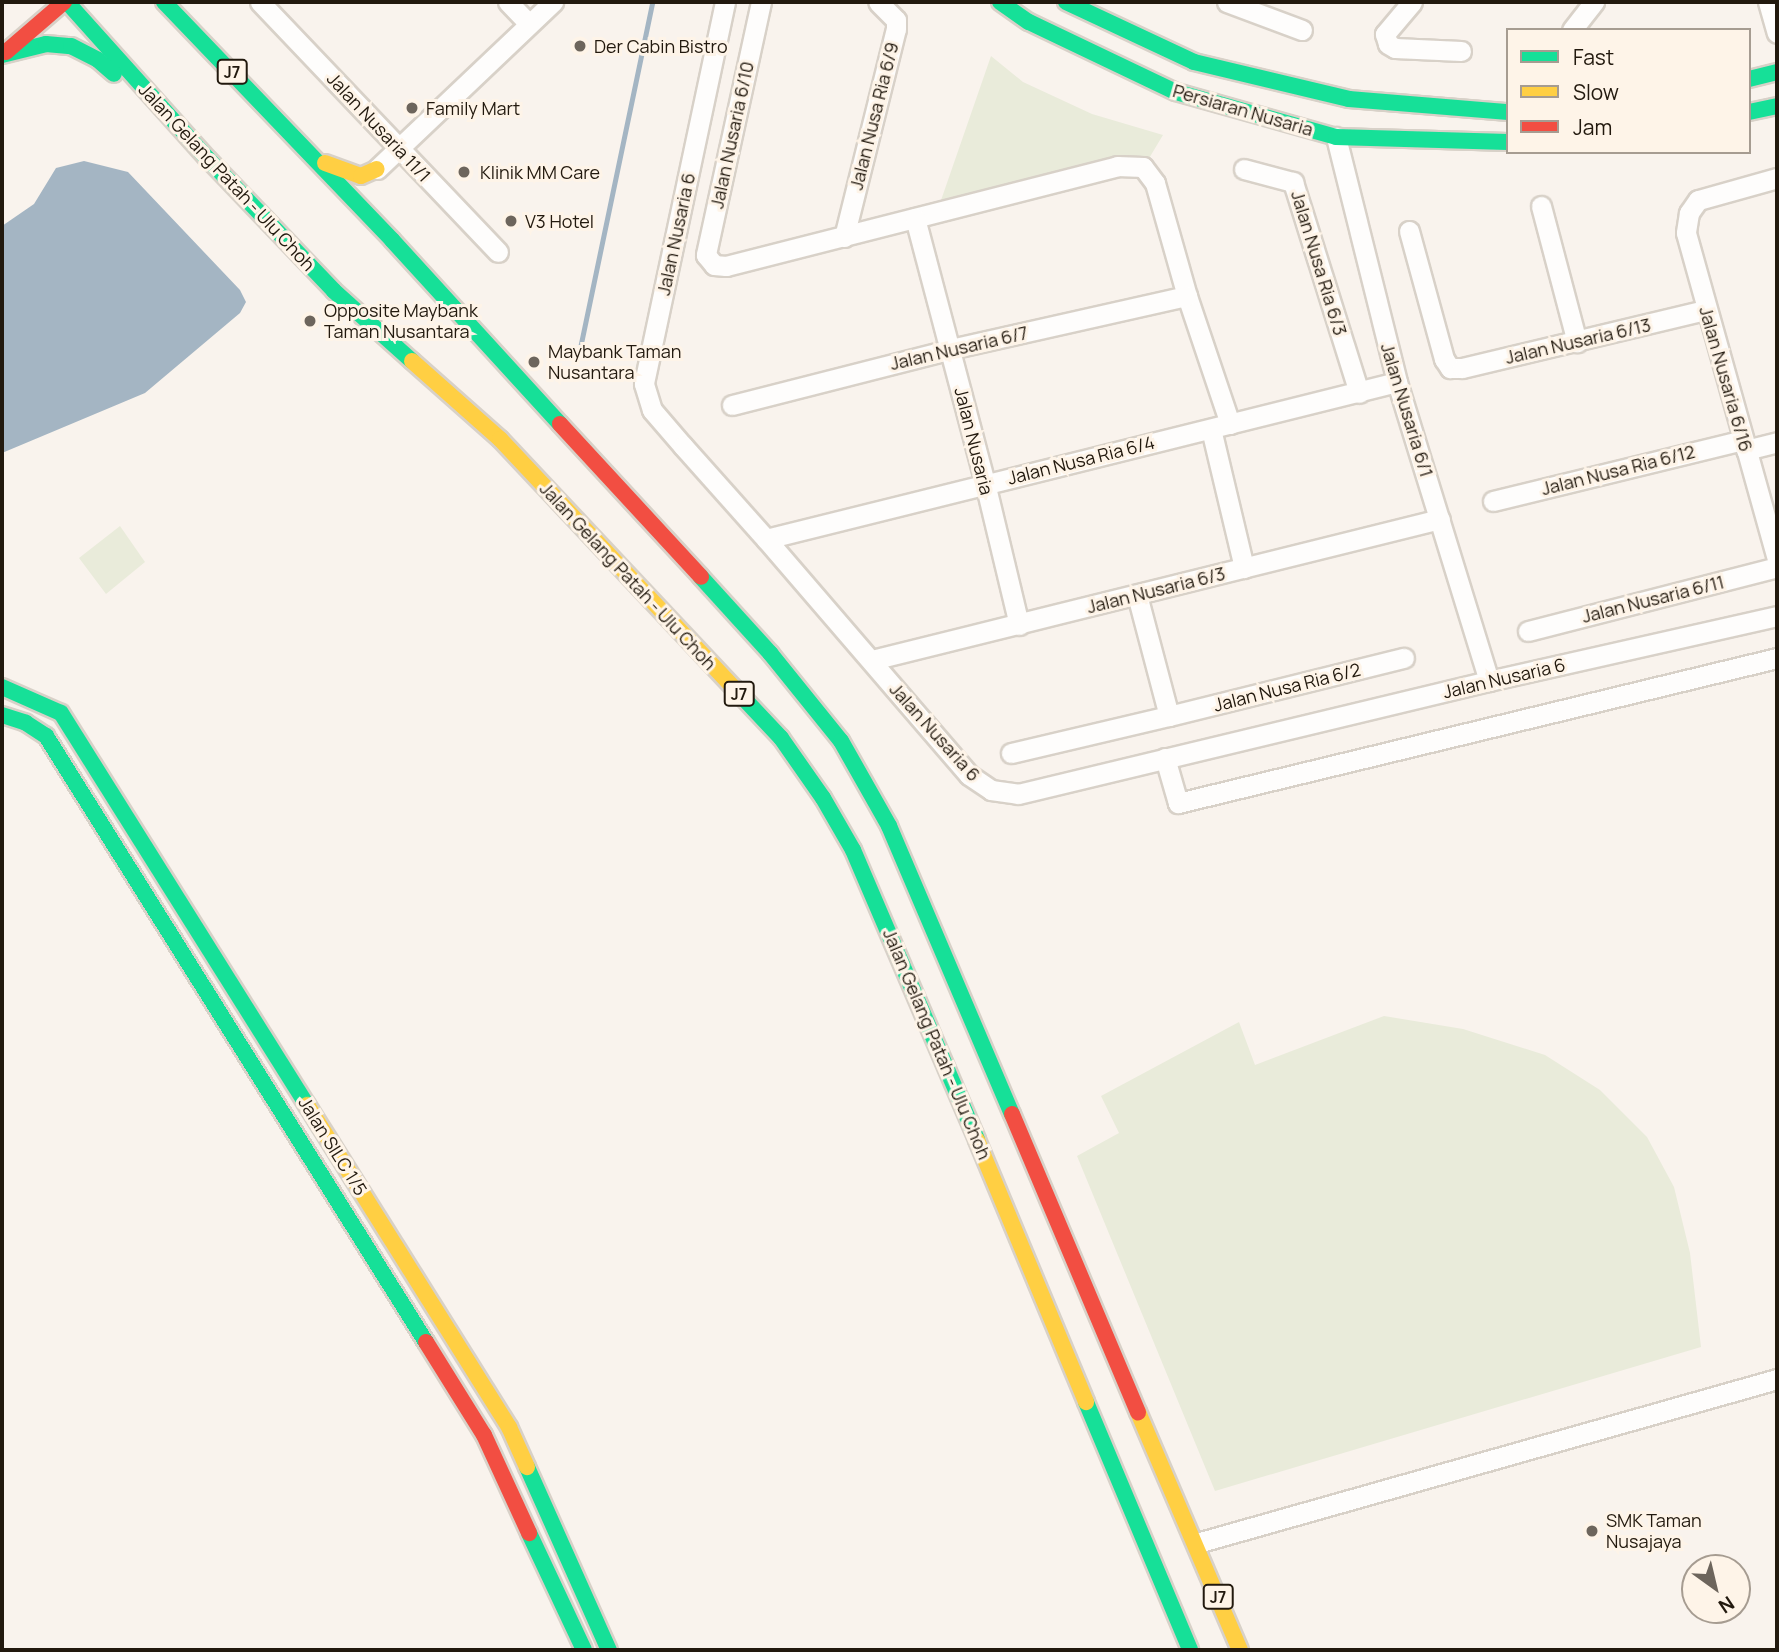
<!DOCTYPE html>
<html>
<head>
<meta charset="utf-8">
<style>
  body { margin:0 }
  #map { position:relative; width:1779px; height:1652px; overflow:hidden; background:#f9f3ed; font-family:Manrope,sans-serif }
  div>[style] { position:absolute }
  .green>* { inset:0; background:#e9ebda }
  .water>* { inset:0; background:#a4b5c3 }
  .stream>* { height:5px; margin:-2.5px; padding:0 2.5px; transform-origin:2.5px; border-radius:2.5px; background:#a4b5c3 }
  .roads { filter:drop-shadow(2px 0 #d8d1c8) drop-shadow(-2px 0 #d8d1c8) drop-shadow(0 2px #d8d1c8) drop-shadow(0 -2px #d8d1c8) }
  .street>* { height:19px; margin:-9.5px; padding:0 9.5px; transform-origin:9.5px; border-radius:9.5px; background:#fefdfc }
  .fast>* { height:16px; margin:-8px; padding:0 8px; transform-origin:8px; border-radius:8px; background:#16e098 }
  .slow>* { height:16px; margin:-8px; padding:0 8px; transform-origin:8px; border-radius:8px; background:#ffcf43 }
  .jam>* { height:16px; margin:-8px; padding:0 8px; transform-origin:8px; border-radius:8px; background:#f24e42 }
  .dots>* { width:19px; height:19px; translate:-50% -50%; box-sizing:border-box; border:4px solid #fef4e8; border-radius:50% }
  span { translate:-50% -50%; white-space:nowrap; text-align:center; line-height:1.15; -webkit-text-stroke:6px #fef4e8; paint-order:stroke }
  .shield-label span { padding:2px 5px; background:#fef4e8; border:2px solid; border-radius:5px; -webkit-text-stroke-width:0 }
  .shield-label { font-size:16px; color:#22190e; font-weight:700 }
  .poi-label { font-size:18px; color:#22190e }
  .left { translate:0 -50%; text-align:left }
  .street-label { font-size:18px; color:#22190e }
  .frame { position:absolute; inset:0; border:4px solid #22190e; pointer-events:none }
  .legend { position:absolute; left:1506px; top:28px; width:245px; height:126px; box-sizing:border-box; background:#fef4e8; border:2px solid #a69c91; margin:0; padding:9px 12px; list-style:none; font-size:21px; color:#22190e }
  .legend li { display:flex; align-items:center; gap:14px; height:35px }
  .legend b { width:35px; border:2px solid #a69c91 }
  .north { position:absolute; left:1681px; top:1554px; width:70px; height:70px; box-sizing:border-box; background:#fef4e8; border:2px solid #a69c91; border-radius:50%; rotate:146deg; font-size:19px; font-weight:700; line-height:28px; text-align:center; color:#22190e }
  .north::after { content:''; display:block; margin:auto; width:24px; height:32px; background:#6d655c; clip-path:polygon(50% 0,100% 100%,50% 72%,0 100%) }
</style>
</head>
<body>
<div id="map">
  <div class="green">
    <i style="clip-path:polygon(991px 56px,1023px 82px,1092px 114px,1163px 135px,1145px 165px,939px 206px)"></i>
    <i style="clip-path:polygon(120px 526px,145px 562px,106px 594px,79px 558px)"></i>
    <i style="clip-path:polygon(1384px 1016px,1463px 1029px,1545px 1055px,1600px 1090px,1647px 1137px,1674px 1187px,1690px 1253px,1701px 1347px,1215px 1491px,1077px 1156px,1119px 1133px,1101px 1096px,1239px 1022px,1255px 1065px)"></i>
  </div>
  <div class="water">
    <i style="clip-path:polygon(84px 161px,128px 172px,240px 290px,246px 302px,240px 313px,145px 393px,2px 453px,2px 226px,34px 204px,56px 168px)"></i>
  </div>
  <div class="stream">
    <i style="left:580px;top:348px;width:353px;rotate:-78.2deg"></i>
  </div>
  <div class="roads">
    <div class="street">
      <i style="left:260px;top:2px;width:345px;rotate:46.4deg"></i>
      <i style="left:508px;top:2px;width:30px;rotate:46deg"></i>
      <i style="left:725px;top:2px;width:390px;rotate:102deg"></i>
      <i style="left:644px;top:384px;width:27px;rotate:73deg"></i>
      <i style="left:652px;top:410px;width:48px;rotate:49.3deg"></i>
      <i style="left:683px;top:446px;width:125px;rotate:48.3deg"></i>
      <i style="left:766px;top:539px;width:311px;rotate:49.3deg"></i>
      <i style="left:969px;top:775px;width:27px;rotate:34deg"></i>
      <i style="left:991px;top:790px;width:27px;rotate:8deg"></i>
      <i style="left:1018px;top:794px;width:484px;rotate:-13.5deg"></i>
      <i style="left:1489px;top:681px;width:295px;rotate:-12.7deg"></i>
      <i style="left:761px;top:2px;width:259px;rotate:102.3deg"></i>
      <i style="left:706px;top:255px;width:13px;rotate:51deg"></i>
      <i style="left:714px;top:265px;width:12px;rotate:5deg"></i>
      <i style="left:726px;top:266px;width:404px;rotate:-14.3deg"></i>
      <i style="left:1117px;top:166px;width:26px;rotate:2deg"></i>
      <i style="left:1143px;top:167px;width:20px;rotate:53deg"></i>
      <i style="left:1155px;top:183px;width:117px;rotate:74.2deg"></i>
      <i style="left:1187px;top:296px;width:135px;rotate:71.4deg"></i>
      <i style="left:1227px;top:2px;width:80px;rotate:20.5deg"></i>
      <i style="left:1412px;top:2px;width:42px;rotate:130.2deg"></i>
      <i style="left:1385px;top:34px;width:10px;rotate:73deg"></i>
      <i style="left:1388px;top:44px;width:8px;rotate:30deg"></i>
      <i style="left:1395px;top:48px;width:66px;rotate:2.6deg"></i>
      <i style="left:1768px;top:2px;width:32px;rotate:74deg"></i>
      <i style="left:1572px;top:30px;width:36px;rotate:-52deg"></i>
      <i style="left:1336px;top:137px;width:252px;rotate:76deg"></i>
      <i style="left:1397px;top:382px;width:313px;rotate:72.9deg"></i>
      <i style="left:377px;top:169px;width:243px;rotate:-43.5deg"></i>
      <i style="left:1244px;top:169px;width:51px;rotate:14.9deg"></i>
      <i style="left:1293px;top:182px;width:221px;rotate:72.6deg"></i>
      <i style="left:1777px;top:178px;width:82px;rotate:164.4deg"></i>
      <i style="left:1698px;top:200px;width:16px;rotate:125deg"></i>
      <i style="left:1689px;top:213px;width:20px;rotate:99deg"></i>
      <i style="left:1686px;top:233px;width:337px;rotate:74.4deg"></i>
      <i style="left:1541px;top:206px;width:141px;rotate:75.2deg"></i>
      <i style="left:915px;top:218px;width:274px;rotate:75.2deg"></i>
      <i style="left:985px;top:483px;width:146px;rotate:76.5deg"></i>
      <i style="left:1409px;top:231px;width:133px;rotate:74.7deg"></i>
      <i style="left:1444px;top:359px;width:11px;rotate:56deg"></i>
      <i style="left:1450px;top:368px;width:12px"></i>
      <i style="left:1462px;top:368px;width:250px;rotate:-13.4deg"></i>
      <i style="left:844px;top:237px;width:214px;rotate:-76deg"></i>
      <i style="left:896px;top:29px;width:9px;rotate:-90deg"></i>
      <i style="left:896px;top:20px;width:25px;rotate:-135deg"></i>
      <i style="left:732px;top:405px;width:226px;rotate:-14.3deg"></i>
      <i style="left:951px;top:349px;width:242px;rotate:-12.7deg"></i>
      <i style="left:1211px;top:429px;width:143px;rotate:76.6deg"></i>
      <i style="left:1746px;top:450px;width:32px;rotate:-14deg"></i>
      <i style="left:1493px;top:501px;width:257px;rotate:-13.7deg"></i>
      <i style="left:766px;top:539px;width:650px;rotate:-13.97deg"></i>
      <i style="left:1528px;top:631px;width:257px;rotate:-14.4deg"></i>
      <i style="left:872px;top:660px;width:585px;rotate:-13.94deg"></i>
      <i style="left:1169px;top:716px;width:242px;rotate:-13.9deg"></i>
      <i style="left:1011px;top:753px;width:162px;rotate:-13.2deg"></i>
      <i style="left:1169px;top:716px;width:125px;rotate:-104.8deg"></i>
      <i style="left:1165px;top:758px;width:47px;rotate:73.9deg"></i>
      <i style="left:1178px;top:803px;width:616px;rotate:-13.61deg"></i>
      <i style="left:1197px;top:1543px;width:603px;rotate:-15.79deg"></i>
    </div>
    <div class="fast">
      <i style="left:67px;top:2px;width:211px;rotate:48.1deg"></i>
      <i style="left:208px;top:159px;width:182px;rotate:46.3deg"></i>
      <i style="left:334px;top:291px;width:105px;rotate:41.9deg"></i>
      <i style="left:164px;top:2px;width:330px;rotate:46.2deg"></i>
      <i style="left:392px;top:240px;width:249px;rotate:47.6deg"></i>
      <i style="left:1000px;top:2px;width:35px;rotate:35deg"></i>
      <i style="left:1029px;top:22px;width:163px;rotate:25.5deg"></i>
      <i style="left:1176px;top:92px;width:166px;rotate:15.7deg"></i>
      <i style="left:1336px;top:137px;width:172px;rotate:1.7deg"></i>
      <i style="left:1066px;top:2px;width:141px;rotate:25.1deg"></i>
      <i style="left:1194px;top:62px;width:159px;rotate:13.4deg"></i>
      <i style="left:1349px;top:99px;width:160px;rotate:4.7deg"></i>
      <i style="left:2px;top:55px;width:45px;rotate:-14deg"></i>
      <i style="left:46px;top:44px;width:25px;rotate:5deg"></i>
      <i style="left:71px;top:46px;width:30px;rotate:27deg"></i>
      <i style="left:98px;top:60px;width:21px;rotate:41deg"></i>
      <i style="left:1749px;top:79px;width:29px;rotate:-14deg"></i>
      <i style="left:1749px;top:112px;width:29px;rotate:-12deg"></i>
      <i style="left:701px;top:577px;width:103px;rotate:47.8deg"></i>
      <i style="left:770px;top:653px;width:113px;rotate:51.1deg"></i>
      <i style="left:841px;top:741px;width:98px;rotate:60.5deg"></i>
      <i style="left:889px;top:826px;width:313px;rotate:66.9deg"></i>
      <i style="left:2px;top:687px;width:64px;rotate:23.8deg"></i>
      <i style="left:61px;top:713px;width:463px;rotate:57.9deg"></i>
      <i style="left:734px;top:688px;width:69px;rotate:46.8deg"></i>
      <i style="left:781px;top:738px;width:73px;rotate:55deg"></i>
      <i style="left:823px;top:798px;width:60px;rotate:60deg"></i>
      <i style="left:853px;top:850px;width:315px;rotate:66.8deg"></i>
      <i style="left:2px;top:715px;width:25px;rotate:18deg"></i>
      <i style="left:26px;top:723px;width:24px;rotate:33deg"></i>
      <i style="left:46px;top:736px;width:715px;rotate:57.91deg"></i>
      <i style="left:1086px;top:1402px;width:269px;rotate:67.2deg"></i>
      <i style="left:527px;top:1467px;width:201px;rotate:65.9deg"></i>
      <i style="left:529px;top:1533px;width:129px;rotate:64.8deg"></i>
    </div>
    <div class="slow">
      <i style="left:325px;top:163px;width:38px;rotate:20deg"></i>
      <i style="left:361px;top:176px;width:17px;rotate:-24deg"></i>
      <i style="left:412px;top:361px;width:118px;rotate:41.6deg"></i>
      <i style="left:500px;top:439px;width:342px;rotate:46.8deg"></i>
      <i style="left:307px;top:1105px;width:380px;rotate:57.9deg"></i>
      <i style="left:509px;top:1427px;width:44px;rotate:65.8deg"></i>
      <i style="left:977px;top:1140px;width:284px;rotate:67.4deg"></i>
      <i style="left:1138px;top:1412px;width:259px;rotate:66.8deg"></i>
    </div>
    <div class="jam">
      <i style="left:6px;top:52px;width:77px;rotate:-40.8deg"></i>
      <i style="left:560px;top:424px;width:208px;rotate:47.3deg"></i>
      <i style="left:1012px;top:1114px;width:324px;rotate:67.1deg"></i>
      <i style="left:426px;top:1342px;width:110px;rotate:58.1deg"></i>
      <i style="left:484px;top:1435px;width:108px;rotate:65.3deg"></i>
    </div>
  </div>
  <div class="dots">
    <i style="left:580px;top:46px;background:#6d655c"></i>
    <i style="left:412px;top:108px;background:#6d655c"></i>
    <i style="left:464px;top:172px;background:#6d655c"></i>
    <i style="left:511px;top:221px;background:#6d655c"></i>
    <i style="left:310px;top:321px;background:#6d655c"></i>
    <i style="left:534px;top:362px;background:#6d655c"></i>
    <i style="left:1592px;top:1531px;background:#6d655c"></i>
  </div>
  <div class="shield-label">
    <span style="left:232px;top:72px">J7</span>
    <span style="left:739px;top:694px">J7</span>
    <span style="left:1218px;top:1597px">J7</span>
  </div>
  <div class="poi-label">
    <span class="left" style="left:594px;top:46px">Der Cabin Bistro</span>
    <span class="left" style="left:426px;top:108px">Family Mart</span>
    <span class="left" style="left:480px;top:172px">Klinik MM Care</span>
    <span class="left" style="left:525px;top:221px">V3 Hotel</span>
    <span class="left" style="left:324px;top:321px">Opposite Maybank<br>Taman Nusantara</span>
    <span class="left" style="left:548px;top:362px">Maybank Taman<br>Nusantara</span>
    <span class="left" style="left:1606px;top:1531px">SMK Taman<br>Nusajaya</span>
  </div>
  <div class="street-label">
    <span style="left:1243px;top:110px;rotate:16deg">Persiaran Nusaria</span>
    <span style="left:874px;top:116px;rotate:-76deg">Jalan Nusa Ria 6/9</span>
    <span style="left:379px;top:127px;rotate:47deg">Jalan Nusaria 11/1</span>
    <span style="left:732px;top:135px;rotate:-78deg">Jalan Nusaria 6/10</span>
    <span style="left:227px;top:177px;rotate:47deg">Jalan Gelang Patah - Ulu Choh</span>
    <span style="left:676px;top:234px;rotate:-78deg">Jalan Nusaria 6</span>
    <span style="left:1319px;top:263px;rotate:73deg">Jalan Nusa Ria 6/3</span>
    <span style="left:1578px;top:341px;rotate:-13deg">Jalan Nusaria 6/13</span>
    <span style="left:959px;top:348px;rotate:-13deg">Jalan Nusaria 6/7</span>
    <span style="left:1726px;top:379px;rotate:74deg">Jalan Nusaria 6/16</span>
    <span style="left:1407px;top:410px;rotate:73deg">Jalan Nusaria 6/1</span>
    <span style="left:974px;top:441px;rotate:76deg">Jalan Nusaria</span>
    <span style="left:1081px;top:460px;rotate:-14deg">Jalan Nusa Ria 6/4</span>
    <span style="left:1618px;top:470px;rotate:-14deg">Jalan Nusa Ria 6/12</span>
    <span style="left:628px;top:576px;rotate:47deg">Jalan Gelang Patah - Ulu Choh</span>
    <span style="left:1156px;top:590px;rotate:-14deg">Jalan Nusaria 6/3</span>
    <span style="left:1653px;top:599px;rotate:-14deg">Jalan Nusaria 6/11</span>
    <span style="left:1504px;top:678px;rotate:-13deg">Jalan Nusaria 6</span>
    <span style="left:1287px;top:687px;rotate:-14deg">Jalan Nusa Ria 6/2</span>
    <span style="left:935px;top:732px;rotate:48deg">Jalan Nusaria 6</span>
    <span style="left:937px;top:1044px;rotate:67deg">Jalan Gelang Patah - Ulu Choh</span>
    <span style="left:333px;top:1146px;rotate:58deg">Jalan SILC 1/5</span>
  </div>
  <div class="frame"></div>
  <ul class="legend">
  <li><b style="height:9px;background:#16e098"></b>Fast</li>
  <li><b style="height:9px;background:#ffcf43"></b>Slow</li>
  <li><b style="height:9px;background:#f24e42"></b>Jam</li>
  </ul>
  <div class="north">N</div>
</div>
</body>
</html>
